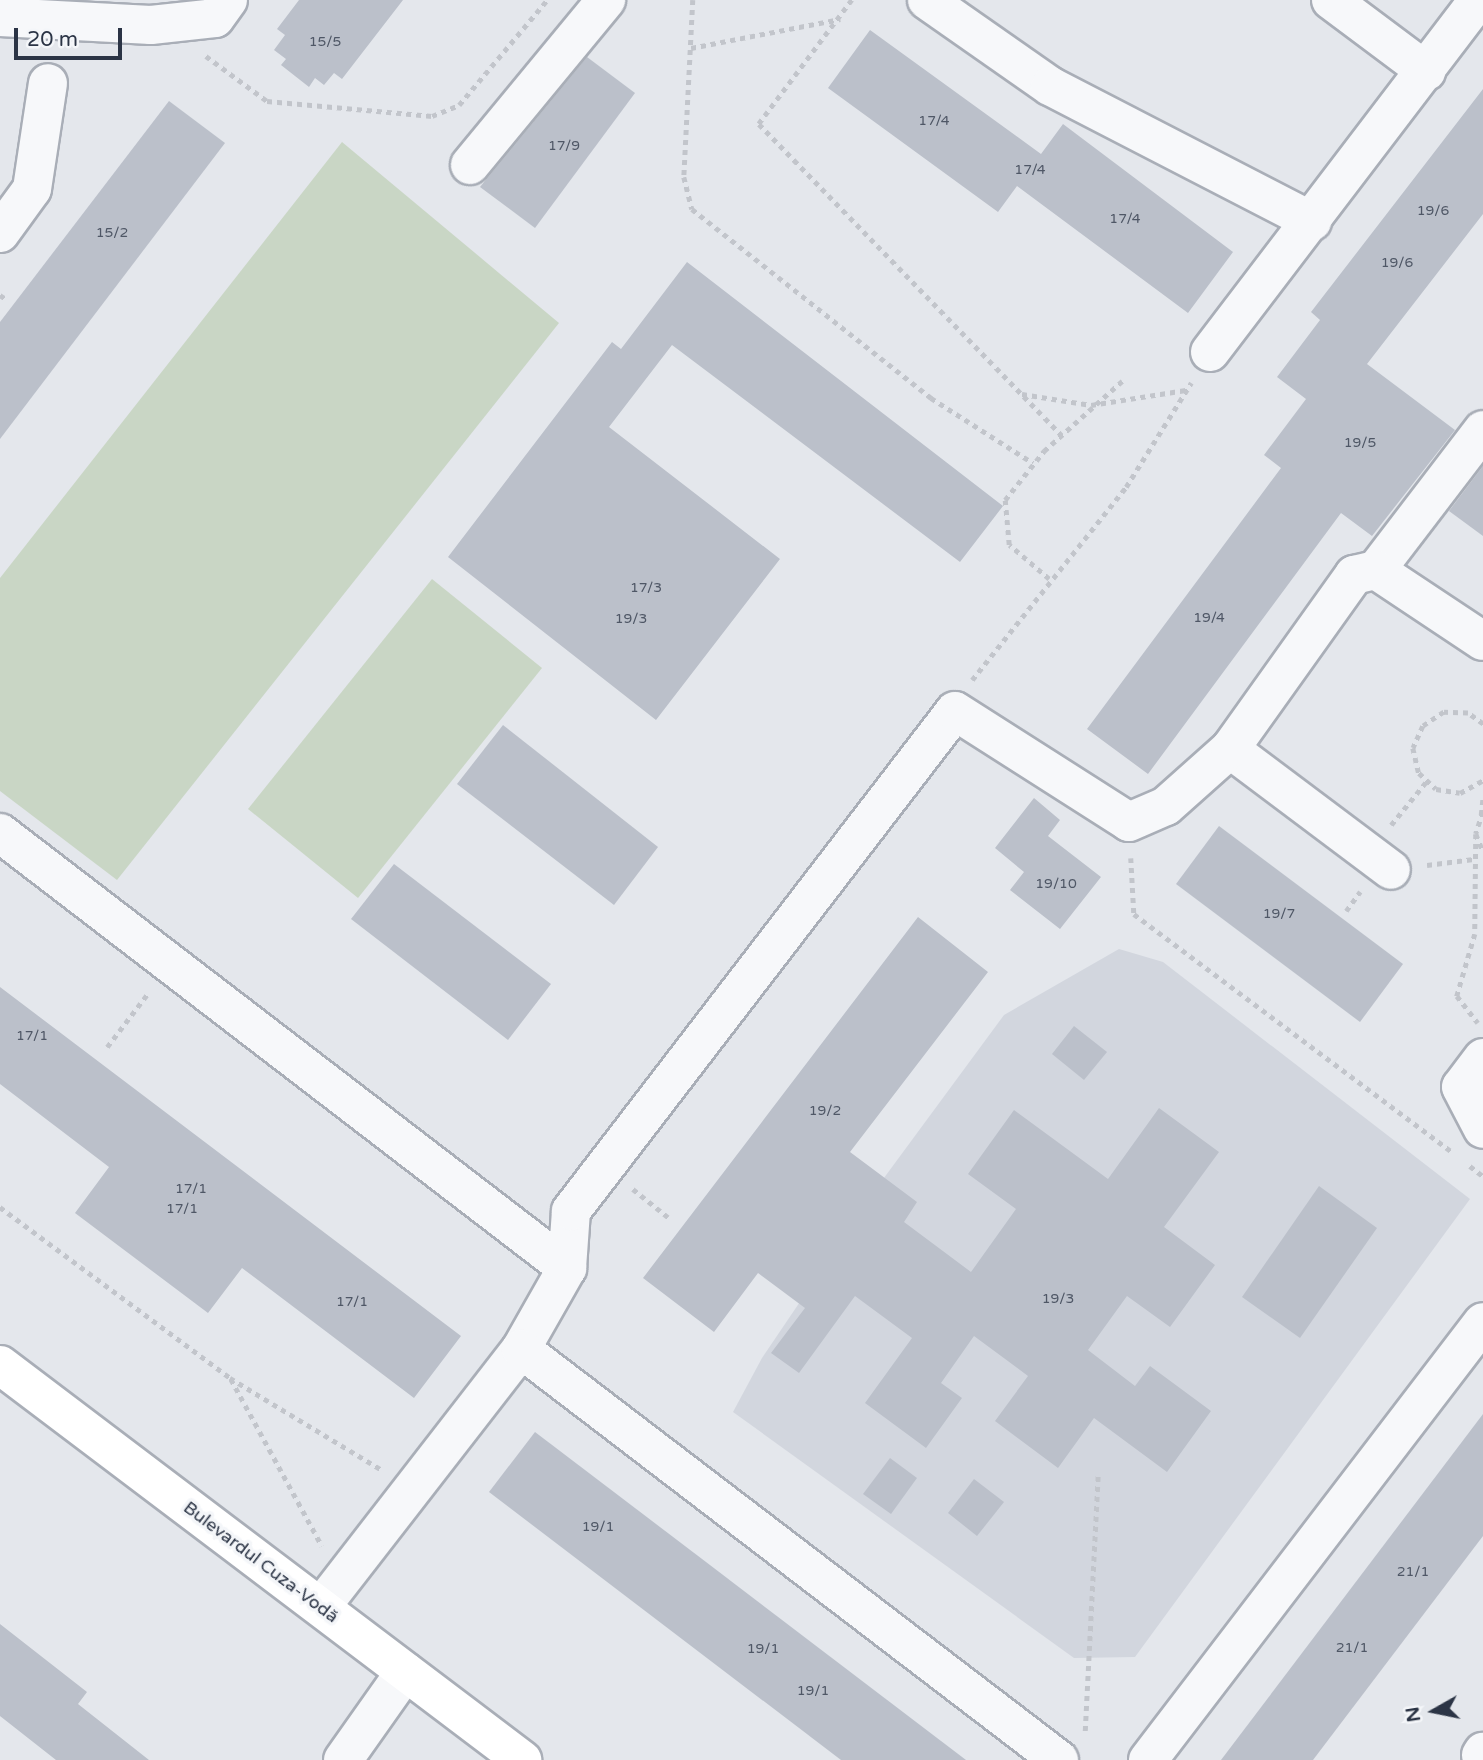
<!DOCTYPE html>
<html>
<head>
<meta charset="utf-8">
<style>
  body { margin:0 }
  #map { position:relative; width:1483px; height:1760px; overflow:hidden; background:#e4e7ec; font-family:"Varela Round",sans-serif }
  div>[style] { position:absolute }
  .built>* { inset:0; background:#d2d6de }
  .green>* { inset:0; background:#c9d6c5 }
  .building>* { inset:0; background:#bbc0ca }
  .path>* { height:4.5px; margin-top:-2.25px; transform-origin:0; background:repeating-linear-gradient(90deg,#c2c5cb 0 5px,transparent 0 10px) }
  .roads { filter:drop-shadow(2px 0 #a9aeb7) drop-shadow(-2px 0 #a9aeb7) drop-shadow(0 2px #a9aeb7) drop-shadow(0 -2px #a9aeb7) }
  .minor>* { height:38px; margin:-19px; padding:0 19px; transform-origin:19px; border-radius:19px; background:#f7f8fa }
  .major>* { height:38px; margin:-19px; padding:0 19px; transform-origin:19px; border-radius:19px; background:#fff }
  span { translate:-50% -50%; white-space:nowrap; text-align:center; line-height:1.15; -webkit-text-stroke:7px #f4f6f9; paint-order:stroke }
  .number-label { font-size:14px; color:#4f5766 }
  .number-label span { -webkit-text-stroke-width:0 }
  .street-label { font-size:18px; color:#2b3445 }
  .north { position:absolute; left:1399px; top:1676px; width:70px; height:70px; -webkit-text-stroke:5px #f4f6f9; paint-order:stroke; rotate:261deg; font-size:19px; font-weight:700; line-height:28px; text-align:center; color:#2b3445 }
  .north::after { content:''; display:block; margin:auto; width:24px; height:32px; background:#2b3445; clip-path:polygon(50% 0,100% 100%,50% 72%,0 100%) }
  .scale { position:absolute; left:14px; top:28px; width:108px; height:32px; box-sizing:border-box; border:4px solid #2b3445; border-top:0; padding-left:9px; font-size:21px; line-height:24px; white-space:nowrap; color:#2b3445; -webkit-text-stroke:5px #f4f6f9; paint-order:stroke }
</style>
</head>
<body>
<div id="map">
  <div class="built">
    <i style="clip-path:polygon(1119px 949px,1163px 962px,1470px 1199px,1135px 1657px,1074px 1658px,733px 1412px,762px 1358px,881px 1182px,1004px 1015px)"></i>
  </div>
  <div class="green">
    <i style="clip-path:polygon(342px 142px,559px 323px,117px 880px,0 791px,0 578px)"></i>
    <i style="clip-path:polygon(432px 579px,542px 668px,358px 898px,248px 809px)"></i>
  </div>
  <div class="building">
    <i style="clip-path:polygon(299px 0,403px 0,342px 79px,334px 73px,324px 85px,315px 78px,309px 87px,281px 65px,286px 59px,274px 50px,285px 35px,277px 29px)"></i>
    <i style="clip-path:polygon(870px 30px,1041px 154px,1063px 124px,1233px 252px,1188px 313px,1017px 186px,998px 212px,828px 88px)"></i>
    <i style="clip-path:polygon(587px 57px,635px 93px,535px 228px,480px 187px)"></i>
    <i style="clip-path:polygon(1483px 89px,1483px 214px,1367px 364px,1455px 430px,1372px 536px,1341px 513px,1148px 774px,1087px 729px,1281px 468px,1264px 455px,1306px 399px,1277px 377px,1320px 320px,1311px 312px)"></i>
    <i style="clip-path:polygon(169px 101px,225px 143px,0 439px,0 322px)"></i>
    <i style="clip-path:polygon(687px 262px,1003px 506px,960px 562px,672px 345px,609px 427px,780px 559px,656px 720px,448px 557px,612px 342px,621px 349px)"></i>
    <i style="clip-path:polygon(1483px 466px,1483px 536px,1449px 511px)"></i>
    <i style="clip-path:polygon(503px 725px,658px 847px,614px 905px,457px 784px)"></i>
    <i style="clip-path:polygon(1034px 798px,1060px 820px,1048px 836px,1101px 877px,1060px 929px,1010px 890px,1024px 872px,995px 848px)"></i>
    <i style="clip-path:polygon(1219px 826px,1403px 964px,1360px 1022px,1176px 884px)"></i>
    <i style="clip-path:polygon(394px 864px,551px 984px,508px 1040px,351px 919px)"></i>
    <i style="clip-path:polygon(918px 917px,988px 972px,850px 1152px,917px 1202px,904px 1222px,971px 1272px,1016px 1209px,968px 1174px,1014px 1110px,1108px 1179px,1159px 1108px,1219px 1152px,1164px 1227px,1215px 1265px,1170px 1327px,1127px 1296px,1088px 1350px,1135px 1386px,1150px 1366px,1211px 1411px,1167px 1472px,1094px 1418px,1058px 1468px,995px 1421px,1028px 1376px,974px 1336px,941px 1383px,962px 1398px,926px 1448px,865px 1403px,912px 1338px,855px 1296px,799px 1373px,771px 1353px,805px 1308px,758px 1273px,714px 1332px,643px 1278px)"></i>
    <i style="clip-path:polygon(0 987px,461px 1336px,414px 1398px,242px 1268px,208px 1313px,75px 1213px,109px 1167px,0 1084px)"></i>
    <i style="clip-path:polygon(1074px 1026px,1107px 1052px,1084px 1080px,1052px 1054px)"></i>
    <i style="clip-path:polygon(1319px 1186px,1377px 1228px,1300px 1338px,1242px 1297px)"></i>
    <i style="clip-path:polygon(1483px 1414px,1483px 1536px,1313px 1760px,1221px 1760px)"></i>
    <i style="clip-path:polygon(535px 1432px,706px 1562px,966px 1760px,841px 1760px,489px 1492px)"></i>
    <i style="clip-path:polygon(890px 1458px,917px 1478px,891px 1514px,863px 1494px)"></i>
    <i style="clip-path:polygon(974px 1479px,1004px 1502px,977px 1536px,948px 1513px)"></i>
    <i style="clip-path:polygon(0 1624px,87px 1692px,78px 1704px,149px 1760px,56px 1760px,0 1716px)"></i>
  </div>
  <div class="path">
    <i style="left:693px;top:0;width:177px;rotate:92.9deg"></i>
    <i style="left:684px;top:177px;width:33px;rotate:76deg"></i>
    <i style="left:692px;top:209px;width:305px;rotate:38.3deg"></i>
    <i style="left:931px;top:398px;width:121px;rotate:32.5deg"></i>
    <i style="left:852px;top:0;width:155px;rotate:126.9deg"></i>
    <i style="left:759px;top:124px;width:434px;rotate:45.8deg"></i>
    <i style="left:691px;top:48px;width:152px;rotate:-11deg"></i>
    <i style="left:206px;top:56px;width:76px;rotate:36.4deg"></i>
    <i style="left:267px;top:101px;width:166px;rotate:5.2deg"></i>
    <i style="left:432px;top:116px;width:29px;rotate:-22deg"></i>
    <i style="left:459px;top:105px;width:137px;rotate:-50deg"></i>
    <i style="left:0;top:295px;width:7px;rotate:34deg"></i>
    <i style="left:1022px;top:394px;width:70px;rotate:9.1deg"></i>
    <i style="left:1091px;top:405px;width:96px;rotate:-9deg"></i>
    <i style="left:1049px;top:579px;width:52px;rotate:-139.6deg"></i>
    <i style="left:1009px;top:545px;width:45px;rotate:-95.1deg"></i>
    <i style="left:1005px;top:500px;width:63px;rotate:-51.5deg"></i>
    <i style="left:1044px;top:451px;width:105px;rotate:-41.9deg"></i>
    <i style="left:972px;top:680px;width:247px;rotate:-51.4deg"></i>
    <i style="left:1126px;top:487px;width:123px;rotate:-58deg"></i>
    <i style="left:1483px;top:724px;width:19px;rotate:-144deg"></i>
    <i style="left:1468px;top:713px;width:24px;rotate:-178deg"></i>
    <i style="left:1444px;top:712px;width:25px;rotate:146deg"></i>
    <i style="left:1423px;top:726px;width:24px;rotate:114deg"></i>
    <i style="left:1413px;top:748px;width:26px;rotate:77deg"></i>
    <i style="left:1419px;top:773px;width:23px;rotate:43deg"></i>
    <i style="left:1436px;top:789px;width:24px;rotate:9deg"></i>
    <i style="left:1460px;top:793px;width:26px;rotate:-29deg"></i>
    <i style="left:1483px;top:812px;width:23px;rotate:108deg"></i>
    <i style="left:1476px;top:834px;width:18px;rotate:68deg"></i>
    <i style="left:1481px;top:815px;width:20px;rotate:-84deg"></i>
    <i style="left:1391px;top:825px;width:55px;rotate:-50.9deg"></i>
    <i style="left:1476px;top:834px;width:100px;rotate:90.6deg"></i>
    <i style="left:1475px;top:934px;width:65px;rotate:106.2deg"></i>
    <i style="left:1457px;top:996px;width:34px;rotate:52deg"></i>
    <i style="left:1131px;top:858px;width:56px;rotate:86.9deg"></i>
    <i style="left:1134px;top:914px;width:397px;rotate:36.8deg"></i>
    <i style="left:1427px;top:865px;width:47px;rotate:-7.3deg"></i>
    <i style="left:1346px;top:911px;width:24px;rotate:-54deg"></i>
    <i style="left:107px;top:1047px;width:69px;rotate:-52.6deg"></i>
    <i style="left:1470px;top:1166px;width:16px;rotate:38deg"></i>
    <i style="left:633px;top:1189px;width:45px;rotate:38.7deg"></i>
    <i style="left:0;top:1207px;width:287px;rotate:36.6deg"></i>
    <i style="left:230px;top:1378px;width:178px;rotate:31.2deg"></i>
    <i style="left:231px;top:1379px;width:190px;rotate:61.4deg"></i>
    <i style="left:1085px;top:1731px;width:257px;rotate:-87.1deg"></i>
  </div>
  <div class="roads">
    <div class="minor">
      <i style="left:927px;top:0;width:150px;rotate:35deg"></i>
      <i style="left:1050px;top:86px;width:295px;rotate:27.3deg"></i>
      <i style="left:1331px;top:0;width:119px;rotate:36.8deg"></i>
      <i style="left:0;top:17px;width:151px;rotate:3deg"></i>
      <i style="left:151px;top:25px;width:64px;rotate:-6.2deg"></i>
      <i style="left:215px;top:18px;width:22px;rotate:-54deg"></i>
      <i style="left:470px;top:165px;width:214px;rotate:-50.5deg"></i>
      <i style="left:0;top:233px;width:54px;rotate:-54deg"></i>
      <i style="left:32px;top:189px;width:107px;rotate:-81.4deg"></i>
      <i style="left:1210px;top:352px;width:442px;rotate:-52.7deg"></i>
      <i style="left:1376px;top:570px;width:176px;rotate:-52.6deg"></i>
      <i style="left:1230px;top:749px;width:201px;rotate:36.9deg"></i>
      <i style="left:0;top:833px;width:715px;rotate:37.5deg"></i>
      <i style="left:567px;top:1268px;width:93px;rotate:119.6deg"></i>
      <i style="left:521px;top:1349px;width:326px;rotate:127.8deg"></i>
      <i style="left:1483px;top:1058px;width:36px;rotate:127deg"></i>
      <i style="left:1461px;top:1087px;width:47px;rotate:62.4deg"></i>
      <i style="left:567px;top:1268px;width:57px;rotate:-86deg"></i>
      <i style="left:571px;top:1211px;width:630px;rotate:-52.48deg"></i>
      <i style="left:955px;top:711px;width:206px;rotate:32.5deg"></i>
      <i style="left:1129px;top:822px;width:40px;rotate:-23.4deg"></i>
      <i style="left:1166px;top:806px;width:86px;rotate:-41.7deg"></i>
      <i style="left:1230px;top:749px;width:214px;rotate:-54.5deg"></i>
      <i style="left:1354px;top:575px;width:23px;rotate:-13deg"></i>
      <i style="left:1376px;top:570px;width:128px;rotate:33.6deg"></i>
      <i style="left:521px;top:1349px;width:677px;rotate:37.38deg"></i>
      <i style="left:1481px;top:1755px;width:4px;rotate:-56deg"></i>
      <i style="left:343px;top:1760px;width:108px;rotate:-54.8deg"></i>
      <i style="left:1148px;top:1760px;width:551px;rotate:-52.59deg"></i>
    </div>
    <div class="major">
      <i style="left:0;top:1365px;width:655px;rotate:37.11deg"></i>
    </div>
  </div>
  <div class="number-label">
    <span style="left:325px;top:42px">15/5</span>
    <span style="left:934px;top:121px">17/4</span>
    <span style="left:564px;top:146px">17/9</span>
    <span style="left:1030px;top:170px">17/4</span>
    <span style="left:1433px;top:211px">19/6</span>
    <span style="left:1125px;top:219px">17/4</span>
    <span style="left:112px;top:233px">15/2</span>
    <span style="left:1397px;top:263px">19/6</span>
    <span style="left:1360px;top:443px">19/5</span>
    <span style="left:646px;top:588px">17/3</span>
    <span style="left:1209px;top:618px">19/4</span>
    <span style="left:631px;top:619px">19/3</span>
    <span style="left:1056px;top:884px">19/10</span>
    <span style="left:1279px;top:914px">19/7</span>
    <span style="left:32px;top:1036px">17/1</span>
    <span style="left:825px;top:1111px">19/2</span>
    <span style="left:191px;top:1189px">17/1</span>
    <span style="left:182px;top:1209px">17/1</span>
    <span style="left:1058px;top:1299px">19/3</span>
    <span style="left:352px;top:1302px">17/1</span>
    <span style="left:598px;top:1527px">19/1</span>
    <span style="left:1413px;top:1572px">21/1</span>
    <span style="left:1352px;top:1648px">21/1</span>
    <span style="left:763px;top:1649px">19/1</span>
    <span style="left:813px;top:1691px">19/1</span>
  </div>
  <div class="street-label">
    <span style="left:261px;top:1562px;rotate:37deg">Bulevardul Cuza-Vodă</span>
  </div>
  <div class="north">N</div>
  <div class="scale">20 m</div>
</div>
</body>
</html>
